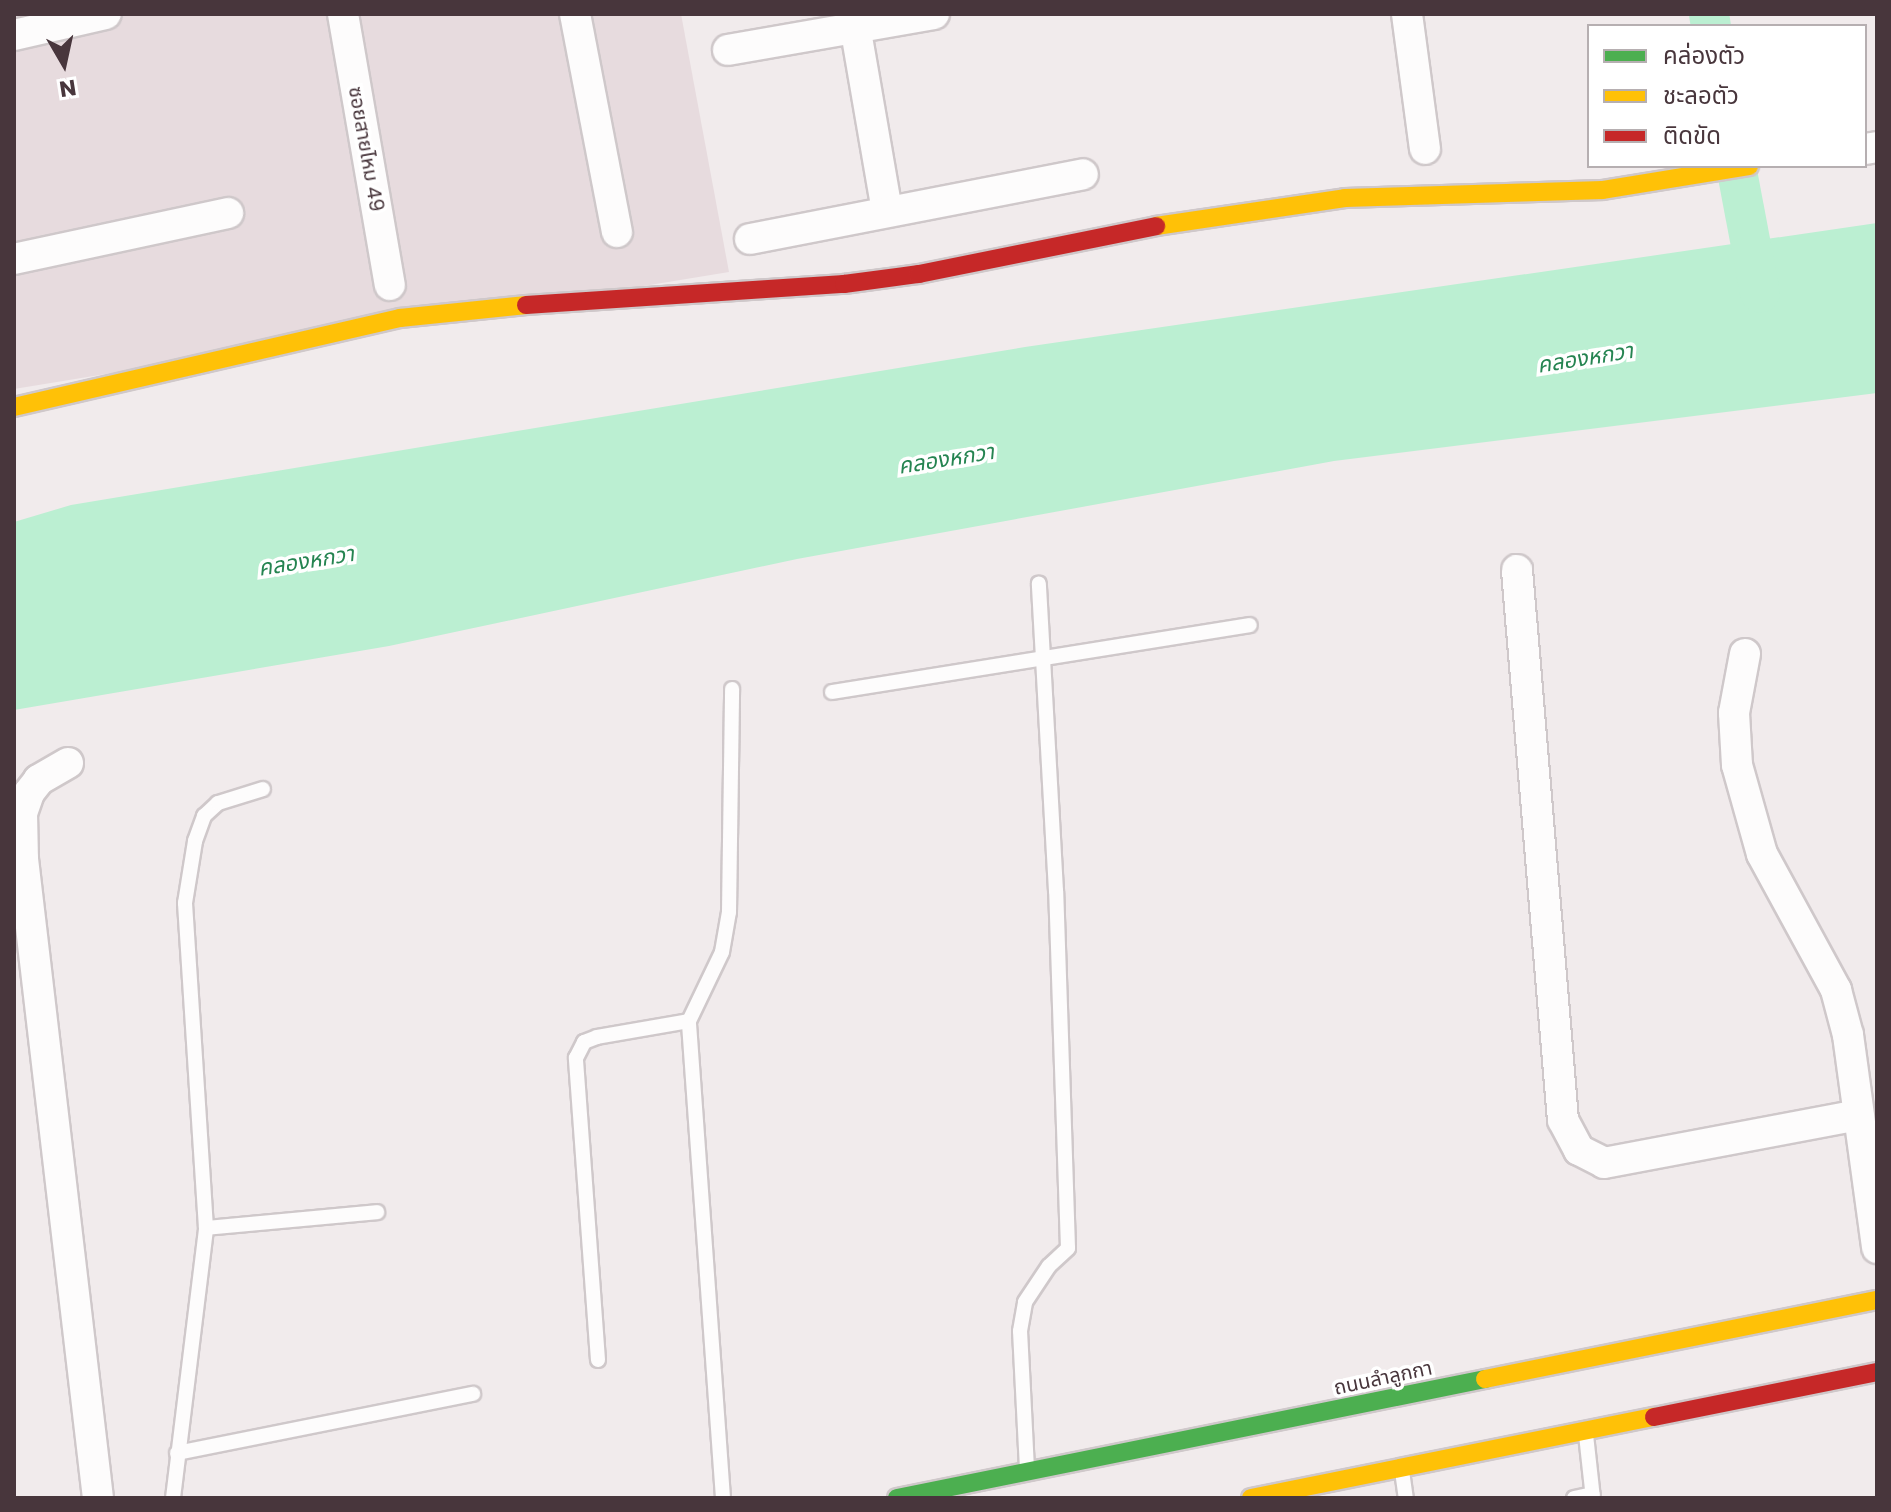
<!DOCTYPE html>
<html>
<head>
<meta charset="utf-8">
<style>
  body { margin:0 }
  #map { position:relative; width:1891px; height:1512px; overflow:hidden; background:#f1ebec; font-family:Poppins,"Noto Sans Thai",sans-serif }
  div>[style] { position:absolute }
  .residential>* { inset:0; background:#e7dbde }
  .water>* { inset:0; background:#bbefd2 }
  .canal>* { height:40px; margin:-20px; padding:0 20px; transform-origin:20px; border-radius:20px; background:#bbefd2 }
  .roads { filter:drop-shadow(2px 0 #cfc8ca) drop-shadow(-2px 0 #cfc8ca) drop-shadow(0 2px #cfc8ca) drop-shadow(0 -2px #cfc8ca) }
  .lane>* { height:14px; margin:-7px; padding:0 7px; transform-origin:7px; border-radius:7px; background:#fdfcfc }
  .street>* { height:30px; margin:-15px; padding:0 15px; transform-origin:15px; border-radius:15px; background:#fdfcfc }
  .fast>* { height:18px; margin:-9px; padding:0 9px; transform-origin:9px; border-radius:9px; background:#4caf50 }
  .slow>* { height:18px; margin:-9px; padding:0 9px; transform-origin:9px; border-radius:9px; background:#ffc107 }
  .jam>* { height:18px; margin:-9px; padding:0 9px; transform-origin:9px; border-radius:9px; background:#c62828 }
  span { translate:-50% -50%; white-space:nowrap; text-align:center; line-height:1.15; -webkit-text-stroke:7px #fff; paint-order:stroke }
  .street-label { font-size:20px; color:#48363c }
  .water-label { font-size:22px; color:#258451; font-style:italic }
  .frame { position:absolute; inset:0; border:16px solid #48363c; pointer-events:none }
  .legend { position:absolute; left:1587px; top:24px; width:280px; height:144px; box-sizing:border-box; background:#fff; border:2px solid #b6afb1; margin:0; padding:10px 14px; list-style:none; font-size:24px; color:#48363c }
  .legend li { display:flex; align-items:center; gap:16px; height:40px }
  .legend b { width:40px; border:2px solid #b6afb1 }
  .north { position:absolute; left:24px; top:24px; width:80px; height:80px; -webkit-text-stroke:6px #fff; paint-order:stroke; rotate:171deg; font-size:22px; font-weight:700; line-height:32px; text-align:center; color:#48363c }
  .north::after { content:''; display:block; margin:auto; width:28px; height:36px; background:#48363c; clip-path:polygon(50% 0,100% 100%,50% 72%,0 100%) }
</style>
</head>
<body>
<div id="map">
  <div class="residential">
    <i style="clip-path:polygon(14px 14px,681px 14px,729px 272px,14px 389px)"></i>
  </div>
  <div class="water">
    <i style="clip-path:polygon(1877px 223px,1877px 393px,1334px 461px,797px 559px,389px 646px,14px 710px,14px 522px,71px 505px,1025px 347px)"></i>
  </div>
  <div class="canal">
    <i style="left:1709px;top:14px;width:12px;rotate:81deg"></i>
    <i style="left:1736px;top:166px;width:129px;rotate:79.3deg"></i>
  </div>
  <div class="roads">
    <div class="lane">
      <i style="left:832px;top:692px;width:423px;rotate:-9.1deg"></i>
      <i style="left:206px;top:1228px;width:172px;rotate:-5.3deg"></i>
      <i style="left:598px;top:1360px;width:303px;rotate:-94.2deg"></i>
      <i style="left:576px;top:1058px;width:18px;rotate:-63deg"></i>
      <i style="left:584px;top:1042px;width:14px;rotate:-21deg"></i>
      <i style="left:597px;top:1037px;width:93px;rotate:-9.9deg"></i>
      <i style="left:1586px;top:1435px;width:63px;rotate:83.7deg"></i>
      <i style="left:177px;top:1453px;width:302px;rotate:-11.3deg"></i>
      <i style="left:1027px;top:1469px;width:138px;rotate:-92.9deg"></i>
      <i style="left:1020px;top:1331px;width:29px;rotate:-80deg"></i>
      <i style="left:1025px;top:1302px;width:43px;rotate:-56.3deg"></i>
      <i style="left:1049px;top:1266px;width:26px;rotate:-43deg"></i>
      <i style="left:1068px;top:1248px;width:357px;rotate:-91.9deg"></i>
      <i style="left:1056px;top:891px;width:308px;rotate:-93.2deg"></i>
      <i style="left:1402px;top:1471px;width:27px;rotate:82deg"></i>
      <i style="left:173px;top:1498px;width:272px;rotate:-83deg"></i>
      <i style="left:206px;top:1228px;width:326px;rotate:-93.7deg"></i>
      <i style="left:185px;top:903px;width:63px;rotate:-80.8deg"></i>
      <i style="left:195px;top:841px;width:27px;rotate:-70deg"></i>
      <i style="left:204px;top:816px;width:19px;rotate:-43deg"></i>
      <i style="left:218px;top:803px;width:47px;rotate:-17.3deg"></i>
      <i style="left:723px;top:1498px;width:478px;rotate:-94.1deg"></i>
      <i style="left:689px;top:1021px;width:76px;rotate:-64.4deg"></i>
      <i style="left:722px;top:952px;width:41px;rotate:-80.1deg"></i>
      <i style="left:729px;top:912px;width:223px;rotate:-89.2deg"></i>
      <i style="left:1574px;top:1498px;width:19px;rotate:-12deg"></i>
    </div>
    <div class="street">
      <i style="left:343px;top:14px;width:275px;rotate:80.2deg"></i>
      <i style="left:575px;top:14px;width:222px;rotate:79.1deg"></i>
      <i style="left:853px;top:14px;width:200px;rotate:80.2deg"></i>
      <i style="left:1407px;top:14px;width:136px;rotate:82.4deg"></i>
      <i style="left:14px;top:35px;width:94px;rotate:-12.9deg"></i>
      <i style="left:728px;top:50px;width:209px;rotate:-9.9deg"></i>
      <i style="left:1865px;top:149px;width:12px;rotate:-9deg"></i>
      <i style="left:750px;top:239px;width:339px;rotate:-11deg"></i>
      <i style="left:14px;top:259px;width:219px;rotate:-12.1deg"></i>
      <i style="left:1517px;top:570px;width:552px;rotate:85.22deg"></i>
      <i style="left:1563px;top:1120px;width:34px;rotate:62deg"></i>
      <i style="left:1579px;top:1150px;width:28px;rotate:27deg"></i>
      <i style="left:1604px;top:1163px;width:259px;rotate:-10.7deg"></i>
      <i style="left:1745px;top:654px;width:60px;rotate:100.6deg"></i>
      <i style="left:1734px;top:713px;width:52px;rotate:86.7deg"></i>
      <i style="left:1737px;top:765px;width:92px;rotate:74.3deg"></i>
      <i style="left:1762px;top:854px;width:155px;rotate:61.4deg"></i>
      <i style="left:1836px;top:990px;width:47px;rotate:75.1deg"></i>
      <i style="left:1848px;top:1035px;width:215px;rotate:82.2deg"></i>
      <i style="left:68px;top:763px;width:34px;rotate:150deg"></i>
      <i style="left:39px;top:780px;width:16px;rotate:128deg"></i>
      <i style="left:29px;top:793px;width:21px;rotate:109deg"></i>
      <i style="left:22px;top:813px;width:46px;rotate:88.8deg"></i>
      <i style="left:23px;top:859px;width:643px;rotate:83.31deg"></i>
    </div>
    <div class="fast">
      <i style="left:897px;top:1498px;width:600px;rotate:-11.44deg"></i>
    </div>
    <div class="slow">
      <i style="left:1156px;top:226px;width:191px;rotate:-8.4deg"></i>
      <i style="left:1345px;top:198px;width:258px;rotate:-1.8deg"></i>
      <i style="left:1603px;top:190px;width:148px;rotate:-9.3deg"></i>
      <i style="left:14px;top:407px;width:396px;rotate:-13deg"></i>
      <i style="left:400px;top:318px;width:127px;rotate:-5.9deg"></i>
      <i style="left:1485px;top:1379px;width:400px;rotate:-11.4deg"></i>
      <i style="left:1251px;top:1498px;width:411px;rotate:-11.4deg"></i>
    </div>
    <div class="jam">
      <i style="left:526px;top:305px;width:319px;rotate:-3.8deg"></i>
      <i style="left:844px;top:284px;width:76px;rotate:-7.6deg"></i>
      <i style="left:919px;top:274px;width:242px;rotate:-11.4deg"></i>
      <i style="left:1654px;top:1417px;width:227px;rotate:-11.4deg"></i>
    </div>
  </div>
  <div class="street-label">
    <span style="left:366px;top:149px;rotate:80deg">ซอยสายไหม 49</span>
    <span style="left:1383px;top:1378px;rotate:-12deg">ถนนลำลูกกา</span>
  </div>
  <div class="water-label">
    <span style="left:1585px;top:358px;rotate:-9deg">คลองหกวา</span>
    <span style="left:946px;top:459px;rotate:-9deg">คลองหกวา</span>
    <span style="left:306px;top:561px;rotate:-9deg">คลองหกวา</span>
  </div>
  <div class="frame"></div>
  <ul class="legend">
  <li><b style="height:10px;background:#4caf50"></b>คล่องตัว</li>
  <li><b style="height:10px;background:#ffc107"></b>ชะลอตัว</li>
  <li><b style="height:10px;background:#c62828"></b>ติดขัด</li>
  </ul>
  <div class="north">N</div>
</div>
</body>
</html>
